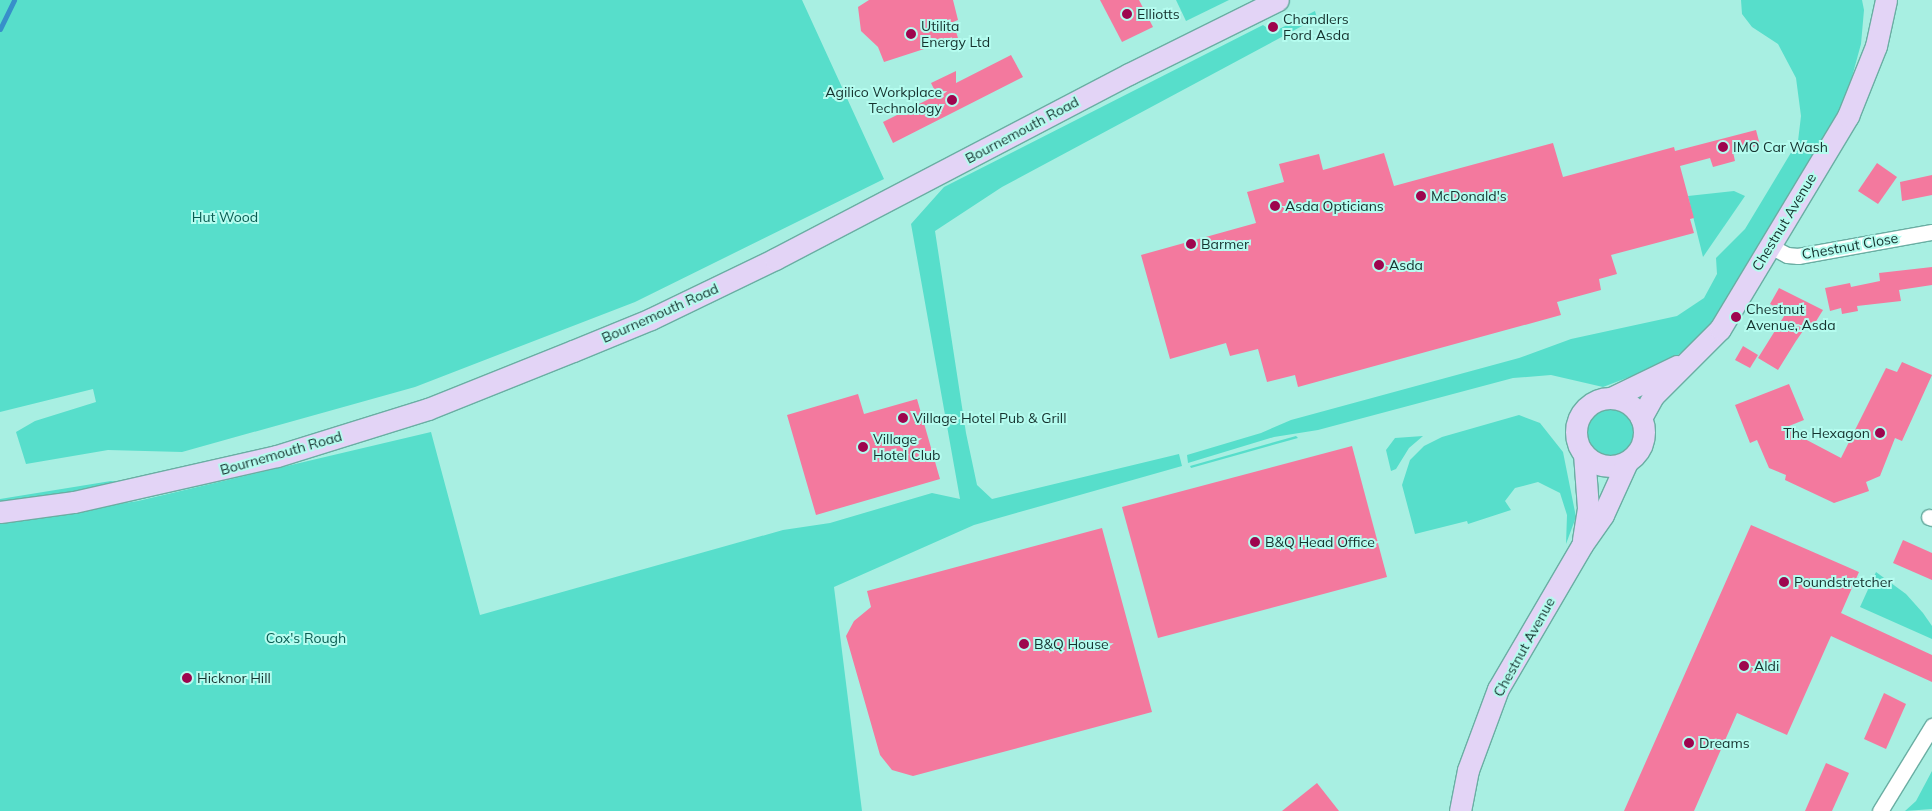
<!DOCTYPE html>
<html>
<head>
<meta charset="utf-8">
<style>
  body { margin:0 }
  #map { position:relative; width:1932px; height:811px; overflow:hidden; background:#a8efe2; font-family:Mulish,sans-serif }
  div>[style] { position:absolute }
  .green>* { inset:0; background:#57decb }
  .round { border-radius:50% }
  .stream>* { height:5px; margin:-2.5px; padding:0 2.5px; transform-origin:2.5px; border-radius:2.5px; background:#378fca }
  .building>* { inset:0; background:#f3799e }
  .roads { filter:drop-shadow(1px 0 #6aaea3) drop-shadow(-1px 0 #6aaea3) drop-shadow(0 1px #6aaea3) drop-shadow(0 -1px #6aaea3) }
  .street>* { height:15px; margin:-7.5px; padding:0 7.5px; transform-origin:7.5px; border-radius:7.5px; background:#fff }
  .secondary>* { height:21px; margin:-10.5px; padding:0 10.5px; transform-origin:10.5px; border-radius:10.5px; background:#e3d4f6 }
  .secondary>.ring { margin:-10.5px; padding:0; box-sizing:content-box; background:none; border:21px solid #e3d4f6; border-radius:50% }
  .dots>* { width:14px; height:14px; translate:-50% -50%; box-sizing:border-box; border:2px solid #b5fcef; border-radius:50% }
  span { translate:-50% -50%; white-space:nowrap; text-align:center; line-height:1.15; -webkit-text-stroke:4px #b5fcef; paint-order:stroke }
  .poi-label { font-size:14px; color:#15322e }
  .left { translate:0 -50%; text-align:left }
  .right { translate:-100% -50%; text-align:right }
  .street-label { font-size:14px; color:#15322e }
  .park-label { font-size:14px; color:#085b51 }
</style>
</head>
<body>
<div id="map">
  <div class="green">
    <i style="clip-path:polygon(0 0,802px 0,884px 179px,635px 302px,415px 387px,182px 452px,108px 450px,26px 464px,16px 432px,35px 421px,96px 402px,93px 389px,0 412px)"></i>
    <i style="clip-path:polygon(1176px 0,1229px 0,1186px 21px)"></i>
    <i style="clip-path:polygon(1741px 0,1862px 0,1864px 10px,1861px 44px,1847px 95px,1827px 141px,1730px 299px,1698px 339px,1669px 362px,1603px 387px,1551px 375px,1513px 378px,1318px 430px,1274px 437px,1188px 463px,1187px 455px,1261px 433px,1291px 420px,1519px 358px,1571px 339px,1677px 316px,1704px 298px,1717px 274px,1716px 258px,1745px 229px,1798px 141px,1801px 116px,1796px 78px,1778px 44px,1752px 27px,1742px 14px)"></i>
    <i style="clip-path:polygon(1315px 11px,1317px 18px,1002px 187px,935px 231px,966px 433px,977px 485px,992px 499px,1179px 454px,1182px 466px,974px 525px,834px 587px,862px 811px,0 811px,0 522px,138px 501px,431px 432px,480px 615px,783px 530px,830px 523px,932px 493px,960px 499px,911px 224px,944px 187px,1263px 25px,1273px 32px)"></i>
    <i style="clip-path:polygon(1734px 191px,1745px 196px,1703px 257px,1688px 196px)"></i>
    <i class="round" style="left:1586px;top:408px;width:50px;height:50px"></i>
    <i style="clip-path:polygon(1519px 415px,1540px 423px,1563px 452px,1576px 517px,1566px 544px,1567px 515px,1560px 493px,1538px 482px,1515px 488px,1505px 501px,1511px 510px,1468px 524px,1467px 521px,1415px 534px,1402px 485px,1410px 460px,1424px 446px,1442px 437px)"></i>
    <i style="clip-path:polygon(1296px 436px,1298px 438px,1191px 468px,1190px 466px)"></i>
    <i style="clip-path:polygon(1423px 436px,1409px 448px,1396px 469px,1391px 471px,1386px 450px,1395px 438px)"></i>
    <i style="clip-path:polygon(111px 481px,118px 482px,117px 487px,0 505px,0 499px)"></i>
    <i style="clip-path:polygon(1876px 572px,1906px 594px,1923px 613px,1932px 626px,1932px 639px,1860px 607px)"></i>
    <i style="clip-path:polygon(1932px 771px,1932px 809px,1905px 811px,1916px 801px)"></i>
  </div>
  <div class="stream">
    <i style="left:0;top:29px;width:32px;rotate:-64deg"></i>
  </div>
  <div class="building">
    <i style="clip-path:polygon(869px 0,953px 0,958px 20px,953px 22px,958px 38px,884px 62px,878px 47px,861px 31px,858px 7px)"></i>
    <i style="clip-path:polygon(1100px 0,1139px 0,1153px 27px,1122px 42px)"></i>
    <i style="clip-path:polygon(1011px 55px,1023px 77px,893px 143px,883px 122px,937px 95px,931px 83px,956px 71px,956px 83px)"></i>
    <i style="clip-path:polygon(1756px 130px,1760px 145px,1733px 152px,1735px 161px,1713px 167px,1710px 158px,1680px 166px,1694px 218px,1690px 219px,1694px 233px,1611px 255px,1617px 274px,1599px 279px,1601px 290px,1557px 302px,1561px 315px,1298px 387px,1295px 375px,1267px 382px,1258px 349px,1230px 356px,1226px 343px,1170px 359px,1141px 255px,1256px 223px,1247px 192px,1284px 182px,1279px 164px,1319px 154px,1323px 170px,1384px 153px,1394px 186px,1553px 143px,1563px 177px,1674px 147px,1675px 151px)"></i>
    <i style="clip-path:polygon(1877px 163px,1897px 177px,1878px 204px,1858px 191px)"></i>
    <i style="clip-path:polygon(1932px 175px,1932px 195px,1902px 201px,1900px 182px)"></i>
    <i style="clip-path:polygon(1932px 267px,1932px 285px,1899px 290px,1901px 301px,1857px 306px,1858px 311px,1842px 314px,1841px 308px,1830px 311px,1825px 288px,1850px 283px,1851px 287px,1880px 281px,1879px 273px)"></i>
    <i style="clip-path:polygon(1779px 288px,1823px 310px,1810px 331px,1805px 328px,1796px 341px,1778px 370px,1758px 358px,1786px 313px,1770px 304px)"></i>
    <i style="clip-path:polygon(1743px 346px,1758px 355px,1750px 368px,1735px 360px)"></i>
    <i style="clip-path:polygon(1902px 362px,1932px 375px,1902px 441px,1895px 438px,1880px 476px,1866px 482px,1869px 491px,1834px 503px,1785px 480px,1786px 475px,1769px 468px,1757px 440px,1750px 443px,1735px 405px,1789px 384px,1804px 420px,1784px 428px,1841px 458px,1886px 368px,1897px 372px)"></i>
    <i style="clip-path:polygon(858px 394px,864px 414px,917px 399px,940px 479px,816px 515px,787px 415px)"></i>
    <i style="clip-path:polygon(1352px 446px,1387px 577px,1158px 638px,1122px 507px)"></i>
    <i style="clip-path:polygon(1751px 525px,1859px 572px,1841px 613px,1932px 655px,1932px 682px,1831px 636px,1787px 735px,1737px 713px,1694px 811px,1624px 811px)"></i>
    <i style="clip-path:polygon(1102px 528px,1152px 712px,913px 776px,892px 770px,880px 755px,846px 636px,854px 621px,871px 607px,867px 591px)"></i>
    <i style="clip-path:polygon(1903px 540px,1932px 553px,1932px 580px,1893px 563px)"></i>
    <i style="clip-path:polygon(1884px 693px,1906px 704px,1886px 749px,1864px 739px)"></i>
    <i style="clip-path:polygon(1826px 763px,1849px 773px,1832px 811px,1805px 811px)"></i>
    <i style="clip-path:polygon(1317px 783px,1339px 811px,1282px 811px)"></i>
  </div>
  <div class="roads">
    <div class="street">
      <i style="left:1770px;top:246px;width:19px;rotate:28deg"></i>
      <i style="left:1787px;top:255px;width:11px;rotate:5deg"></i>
      <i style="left:1798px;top:256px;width:136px;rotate:-10.2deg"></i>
      <i style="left:1929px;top:517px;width:3px;rotate:18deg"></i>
      <i style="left:1880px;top:811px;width:100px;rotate:-58.5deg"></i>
    </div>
    <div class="secondary">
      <i class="ring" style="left:1576px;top:398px;width:47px;height:47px"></i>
      <i style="left:1611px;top:398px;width:73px;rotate:-25.9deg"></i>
      <i style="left:1641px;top:418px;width:26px;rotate:-61deg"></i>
      <i style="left:1654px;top:395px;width:93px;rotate:-45deg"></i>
      <i style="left:1720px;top:329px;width:249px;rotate:-59deg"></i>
      <i style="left:1848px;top:116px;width:75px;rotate:-68.2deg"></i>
      <i style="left:1876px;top:46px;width:47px;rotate:-77.7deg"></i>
      <i style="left:0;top:512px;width:75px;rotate:-7.7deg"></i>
      <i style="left:74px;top:502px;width:208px;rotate:-12.8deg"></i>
      <i style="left:277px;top:456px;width:158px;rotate:-17.3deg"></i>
      <i style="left:428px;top:409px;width:156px;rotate:-21.8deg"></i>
      <i style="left:573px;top:351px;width:84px;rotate:-22.3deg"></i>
      <i style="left:651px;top:319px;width:138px;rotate:-25.8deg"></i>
      <i style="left:775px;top:259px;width:399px;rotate:-27.6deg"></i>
      <i style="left:1129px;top:74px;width:166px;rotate:-26.4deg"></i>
      <i style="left:1583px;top:540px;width:32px;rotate:-81deg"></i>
      <i style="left:1588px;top:508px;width:54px;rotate:-94.2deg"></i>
      <i style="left:1460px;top:811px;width:42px;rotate:-79deg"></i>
      <i style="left:1468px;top:770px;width:86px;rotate:-69.7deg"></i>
      <i style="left:1498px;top:689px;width:167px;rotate:-59.7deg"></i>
      <i style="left:1582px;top:545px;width:37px;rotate:-55deg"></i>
      <i style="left:1603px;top:515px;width:58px;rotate:-65.6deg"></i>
    </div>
  </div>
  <div class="dots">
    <i style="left:1127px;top:14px;background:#9e054e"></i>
    <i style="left:1273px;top:27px;background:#9e054e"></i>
    <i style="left:911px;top:34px;background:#9e054e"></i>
    <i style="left:952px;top:100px;background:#9e054e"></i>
    <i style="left:1723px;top:147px;background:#9e054e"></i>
    <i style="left:1421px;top:196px;background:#9e054e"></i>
    <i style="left:1275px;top:206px;background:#9e054e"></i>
    <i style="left:1191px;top:244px;background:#9e054e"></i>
    <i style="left:1379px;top:265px;background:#9e054e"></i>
    <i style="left:1736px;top:317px;background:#9e054e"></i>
    <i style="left:903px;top:418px;background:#9e054e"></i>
    <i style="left:1880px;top:433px;background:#9e054e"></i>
    <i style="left:863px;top:447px;background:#9e054e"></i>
    <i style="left:1255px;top:542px;background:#9e054e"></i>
    <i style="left:1784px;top:582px;background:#9e054e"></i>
    <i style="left:1024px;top:644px;background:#9e054e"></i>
    <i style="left:1744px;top:666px;background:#9e054e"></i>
    <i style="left:187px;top:678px;background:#9e054e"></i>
    <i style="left:1689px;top:743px;background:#9e054e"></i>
  </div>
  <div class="poi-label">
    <span class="left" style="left:1137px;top:14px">Elliotts</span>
    <span class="left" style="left:1283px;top:27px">Chandlers<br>Ford Asda</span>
    <span class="left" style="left:921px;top:34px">Utilita<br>Energy Ltd</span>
    <span class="right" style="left:942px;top:100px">Agilico Workplace<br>Technology</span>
    <span class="left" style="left:1733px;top:147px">IMO Car Wash</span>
    <span class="left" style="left:1431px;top:196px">McDonald's</span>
    <span class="left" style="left:1285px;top:206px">Asda Opticians</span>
    <span class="left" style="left:1201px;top:244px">Barmer</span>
    <span class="left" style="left:1389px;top:265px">Asda</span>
    <span class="left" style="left:1746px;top:317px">Chestnut<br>Avenue, Asda</span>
    <span class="left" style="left:913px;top:418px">Village Hotel Pub &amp; Grill</span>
    <span class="right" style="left:1870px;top:433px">The Hexagon</span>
    <span class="left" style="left:873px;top:447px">Village<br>Hotel Club</span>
    <span class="left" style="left:1265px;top:542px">B&amp;Q Head Office</span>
    <span class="left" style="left:1794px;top:582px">Poundstretcher</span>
    <span class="left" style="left:1034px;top:644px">B&amp;Q House</span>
    <span class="left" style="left:1754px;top:666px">Aldi</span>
    <span class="left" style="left:197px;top:678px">Hicknor Hill</span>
    <span class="left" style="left:1699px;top:743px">Dreams</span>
  </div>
  <div class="street-label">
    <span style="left:1022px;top:130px;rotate:-28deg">Bournemouth Road</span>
    <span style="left:1784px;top:222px;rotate:-59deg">Chestnut Avenue</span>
    <span style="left:1850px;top:246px;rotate:-10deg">Chestnut Close</span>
    <span style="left:660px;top:313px;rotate:-24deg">Bournemouth Road</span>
    <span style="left:281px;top:453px;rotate:-16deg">Bournemouth Road</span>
    <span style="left:1524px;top:647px;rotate:-61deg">Chestnut Avenue</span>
  </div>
  <div class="park-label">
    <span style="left:225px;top:217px">Hut Wood</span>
    <span style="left:306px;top:638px">Cox's Rough</span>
  </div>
</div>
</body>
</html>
